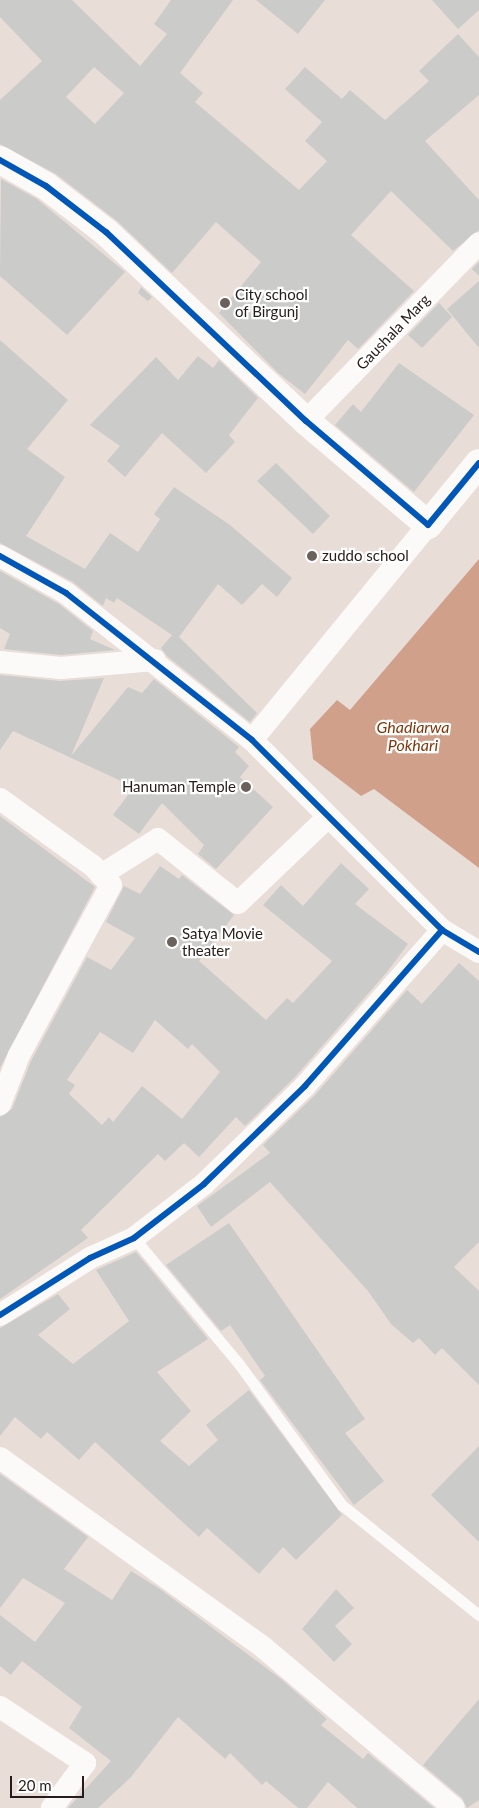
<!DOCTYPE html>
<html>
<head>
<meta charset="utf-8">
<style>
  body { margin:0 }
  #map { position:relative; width:479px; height:1808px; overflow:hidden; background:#e9ddd8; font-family:Lato,sans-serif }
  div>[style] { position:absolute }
  .water>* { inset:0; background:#d0a08b }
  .building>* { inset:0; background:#cbcbc9 }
  .service>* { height:11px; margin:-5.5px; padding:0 5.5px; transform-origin:5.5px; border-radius:5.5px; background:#fcfaf9 }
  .minor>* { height:22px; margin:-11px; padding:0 11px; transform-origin:11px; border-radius:11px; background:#fcfaf9 }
  .tertiary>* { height:28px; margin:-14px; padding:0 14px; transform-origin:14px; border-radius:14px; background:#fcfaf9 }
  .cycleway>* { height:6px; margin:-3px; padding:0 3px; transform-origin:3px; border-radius:3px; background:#0057b8 }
  .dots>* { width:14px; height:14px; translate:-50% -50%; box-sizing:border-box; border:2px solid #fff; border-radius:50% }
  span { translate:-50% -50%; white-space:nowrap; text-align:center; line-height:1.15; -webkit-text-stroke:4.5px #fff; paint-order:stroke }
  .poi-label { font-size:15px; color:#261d1a }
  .left { translate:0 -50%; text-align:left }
  .right { translate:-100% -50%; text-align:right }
  .street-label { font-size:15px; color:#261d1a }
  .water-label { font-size:16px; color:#833609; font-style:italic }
  .scale { position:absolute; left:10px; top:1776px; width:74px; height:22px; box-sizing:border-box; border:2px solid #261d1a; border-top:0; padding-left:6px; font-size:15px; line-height:18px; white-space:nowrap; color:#261d1a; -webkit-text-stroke:4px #fff; paint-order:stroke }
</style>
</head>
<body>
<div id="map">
  <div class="water">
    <i style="clip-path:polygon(479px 559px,479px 868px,374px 789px,361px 796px,313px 759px,310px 729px,337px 700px,350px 710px)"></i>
  </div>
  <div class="building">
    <i style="clip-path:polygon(evenodd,0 0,72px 0,140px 66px,167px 34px,154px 24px,171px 0,233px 0,180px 73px,203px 93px,195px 102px,299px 190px,327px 161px,305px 141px,322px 122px,285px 89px,305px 67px,342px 99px,350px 90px,385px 120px,429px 81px,419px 71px,458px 34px,479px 57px,479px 95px,425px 141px,479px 200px,479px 230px,453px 251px,391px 191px,351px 235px,414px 291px,358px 349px,348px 340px,305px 394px,278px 373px,219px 313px,261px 262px,216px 222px,172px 273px,117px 221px,56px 174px,0 144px,0 100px,42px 61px,0 17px,0 0,94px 67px,124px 93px,95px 124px,66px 97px,94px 67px)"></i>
    <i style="clip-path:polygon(256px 0,325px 0,298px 34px)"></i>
    <i style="clip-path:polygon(432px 0,479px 0,479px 10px,458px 29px)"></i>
    <i style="clip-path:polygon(1px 179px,37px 199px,125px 272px,67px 335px,0 276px)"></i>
    <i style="clip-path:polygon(479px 262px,479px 276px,472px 269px)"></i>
    <i style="clip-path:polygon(479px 281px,479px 348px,447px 309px)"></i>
    <i style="clip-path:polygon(141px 287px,152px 297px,148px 301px,138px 293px)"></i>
    <i style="clip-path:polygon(439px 303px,452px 317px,422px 348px,408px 335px)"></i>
    <i style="clip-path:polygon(0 340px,68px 400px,27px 449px,65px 477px,26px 536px,85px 569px,110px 533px,138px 552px,160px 519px,154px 514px,174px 487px,230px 525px,292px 578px,277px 597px,262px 584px,242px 605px,218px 584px,179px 637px,257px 713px,250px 722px,167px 656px,161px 648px,172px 635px,117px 598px,114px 603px,106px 598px,103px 606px,73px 582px,0 543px)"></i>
    <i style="clip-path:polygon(198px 356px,213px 368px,219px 360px,258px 398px,229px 435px,235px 442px,206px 473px,162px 433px,125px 477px,107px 461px,120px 446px,90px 425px,156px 357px,178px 380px)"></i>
    <i style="clip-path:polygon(399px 363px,474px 415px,414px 492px,335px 425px,353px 404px,361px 412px)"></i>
    <i style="clip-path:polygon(276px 463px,330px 516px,313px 534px,257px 481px)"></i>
    <i style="clip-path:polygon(0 571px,59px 604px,93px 631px,90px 639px,115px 650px,61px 655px,4px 649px,10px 634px,0 628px)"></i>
    <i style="clip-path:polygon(0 675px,60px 681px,104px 678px,71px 756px,128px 687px,142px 693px,154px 679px,239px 747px,235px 752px,249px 766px,240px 777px,273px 807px,216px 869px,198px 854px,204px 845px,162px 803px,139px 834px,113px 815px,134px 787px,13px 731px,0 750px)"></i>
    <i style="clip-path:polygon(0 816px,95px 887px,0 1068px)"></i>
    <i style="clip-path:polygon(evenodd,341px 863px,369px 889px,355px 904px,408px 944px,387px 972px,295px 1077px,245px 1126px,236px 1117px,199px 1157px,184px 1143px,165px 1161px,158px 1154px,81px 1230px,88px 1238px,0 1299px,0 1117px,12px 1109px,31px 1061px,87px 957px,111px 970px,135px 938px,106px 922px,124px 886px,140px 894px,160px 866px,179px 879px,182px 875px,234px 915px,199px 961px,266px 1020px,287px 998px,293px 1003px,332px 961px,263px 905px,281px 885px,303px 906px,341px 863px,155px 1020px,188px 1049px,192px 1044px,220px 1072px,182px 1119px,142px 1086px,113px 1122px,109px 1117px,102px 1125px,69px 1094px,75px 1085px,67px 1080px,100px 1032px,133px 1053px,155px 1020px)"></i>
    <i style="clip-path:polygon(459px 963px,479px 981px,479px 1242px,454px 1267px,479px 1291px,479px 1385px,442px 1348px,435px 1355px,419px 1338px,413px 1343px,391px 1324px,368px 1291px,270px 1182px,211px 1227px,197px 1206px,270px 1153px,263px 1145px,315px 1095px,407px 990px,422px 1004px)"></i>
    <i style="clip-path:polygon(229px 1223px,365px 1419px,345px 1433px,384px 1481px,354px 1505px,260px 1380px,265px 1376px,230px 1325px,221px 1331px,166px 1265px)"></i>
    <i style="clip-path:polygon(136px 1252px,208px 1339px,157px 1372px,191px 1411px,160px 1441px,189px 1466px,218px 1440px,206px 1425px,249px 1390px,342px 1515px,296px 1560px,283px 1547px,259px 1574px,207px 1528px,199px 1537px,95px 1442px,79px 1460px,47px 1432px,41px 1439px,15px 1417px,0 1436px,0 1328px,58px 1294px,70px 1309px,38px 1335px,73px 1364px,129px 1321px,96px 1270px)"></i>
    <i style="clip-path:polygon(479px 1446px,479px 1542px,431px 1495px)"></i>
    <i style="clip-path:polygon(0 1474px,88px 1537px,64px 1569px,112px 1600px,131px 1571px,160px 1589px,281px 1679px,327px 1719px,321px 1725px,363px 1759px,368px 1753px,434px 1808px,357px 1808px,328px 1782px,307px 1808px,298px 1808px,266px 1781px,262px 1785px,230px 1753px,225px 1759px,178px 1717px,131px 1777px,98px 1808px,68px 1808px,111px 1761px,69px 1728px,82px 1707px,22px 1661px,11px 1675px,0 1666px,0 1615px,35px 1642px,65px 1603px,23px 1578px,0 1608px)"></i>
    <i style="clip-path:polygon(336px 1589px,354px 1608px,335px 1626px,352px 1644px,334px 1662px,302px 1629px)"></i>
    <i style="clip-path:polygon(479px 1699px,479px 1800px,467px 1808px,462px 1798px,423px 1765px)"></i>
  </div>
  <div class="service">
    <i style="left:134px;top:1238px;width:164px;rotate:50.2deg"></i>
    <i style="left:239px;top:1364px;width:175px;rotate:53.9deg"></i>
    <i style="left:342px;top:1505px;width:176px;rotate:38.8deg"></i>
  </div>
  <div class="minor">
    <i style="left:306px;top:421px;width:248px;rotate:-45.8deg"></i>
    <i style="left:0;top:556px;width:76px;rotate:29.3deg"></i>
    <i style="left:66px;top:593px;width:237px;rotate:38.3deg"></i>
    <i style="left:252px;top:740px;width:269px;rotate:45deg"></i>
    <i style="left:442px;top:930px;width:43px;rotate:30.7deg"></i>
    <i style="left:0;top:662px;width:61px;rotate:5.6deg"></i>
    <i style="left:61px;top:668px;width:94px;rotate:-4.9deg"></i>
    <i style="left:252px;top:740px;width:278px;rotate:-50.7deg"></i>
    <i style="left:0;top:799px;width:115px;rotate:35.8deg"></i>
    <i style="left:93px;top:866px;width:26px;rotate:47deg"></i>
    <i style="left:111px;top:885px;width:193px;rotate:118.4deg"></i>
    <i style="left:19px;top:1055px;width:53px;rotate:111.2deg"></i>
    <i style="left:101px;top:875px;width:67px;rotate:-32.3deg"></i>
    <i style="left:158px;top:839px;width:102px;rotate:38.7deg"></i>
    <i style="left:238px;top:903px;width:124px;rotate:-43.7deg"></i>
    <i style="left:0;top:1315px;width:107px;rotate:-32.3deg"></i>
    <i style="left:90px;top:1258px;width:48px;rotate:-24.4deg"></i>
    <i style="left:134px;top:1238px;width:88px;rotate:-37.6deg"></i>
    <i style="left:204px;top:1184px;width:141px;rotate:-44.1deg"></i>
    <i style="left:305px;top:1086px;width:208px;rotate:-48.7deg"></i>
    <i style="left:0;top:1458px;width:325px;rotate:35.7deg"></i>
    <i style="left:264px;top:1648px;width:248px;rotate:40.1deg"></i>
    <i style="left:0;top:1707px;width:102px;rotate:33.4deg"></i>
    <i style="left:85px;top:1763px;width:56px;rotate:126.3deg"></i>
  </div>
  <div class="tertiary">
    <i style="left:0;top:160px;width:53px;rotate:29.5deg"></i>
    <i style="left:46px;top:186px;width:76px;rotate:37.5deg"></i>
    <i style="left:106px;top:232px;width:275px;rotate:43.4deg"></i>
    <i style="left:306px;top:421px;width:160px;rotate:40.4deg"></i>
    <i style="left:428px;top:525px;width:80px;rotate:-50.6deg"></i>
  </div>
  <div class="cycleway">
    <i style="left:0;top:160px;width:53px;rotate:29.5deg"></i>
    <i style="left:46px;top:186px;width:76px;rotate:37.5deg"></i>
    <i style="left:106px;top:232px;width:275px;rotate:43.4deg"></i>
    <i style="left:306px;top:421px;width:160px;rotate:40.4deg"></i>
    <i style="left:428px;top:525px;width:80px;rotate:-50.6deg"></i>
    <i style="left:0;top:556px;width:76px;rotate:29.3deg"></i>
    <i style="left:66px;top:593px;width:237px;rotate:38.3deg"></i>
    <i style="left:252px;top:740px;width:269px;rotate:45deg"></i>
    <i style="left:442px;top:930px;width:43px;rotate:30.7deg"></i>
    <i style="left:0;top:1315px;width:107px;rotate:-32.3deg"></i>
    <i style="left:90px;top:1258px;width:48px;rotate:-24.4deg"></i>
    <i style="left:134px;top:1238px;width:88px;rotate:-37.6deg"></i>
    <i style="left:204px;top:1184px;width:141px;rotate:-44.1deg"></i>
    <i style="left:305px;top:1086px;width:208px;rotate:-48.7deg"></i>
  </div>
  <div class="dots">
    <i style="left:225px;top:303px;background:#6a605c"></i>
    <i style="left:312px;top:556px;background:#6a605c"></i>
    <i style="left:246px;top:787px;background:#6a605c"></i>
    <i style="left:172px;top:942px;background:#6a605c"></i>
  </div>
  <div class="poi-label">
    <span class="left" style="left:235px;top:303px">City school<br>of Birgunj</span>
    <span class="left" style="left:322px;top:556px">zuddo school</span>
    <span class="right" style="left:236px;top:787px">Hanuman Temple</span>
    <span class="left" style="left:182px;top:942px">Satya Movie<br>theater</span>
  </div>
  <div class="street-label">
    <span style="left:393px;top:332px;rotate:-46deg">Gaushala Marg</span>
  </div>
  <div class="water-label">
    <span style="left:413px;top:736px">Ghadiarwa<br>Pokhari</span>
  </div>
  <div class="scale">20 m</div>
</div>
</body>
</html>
